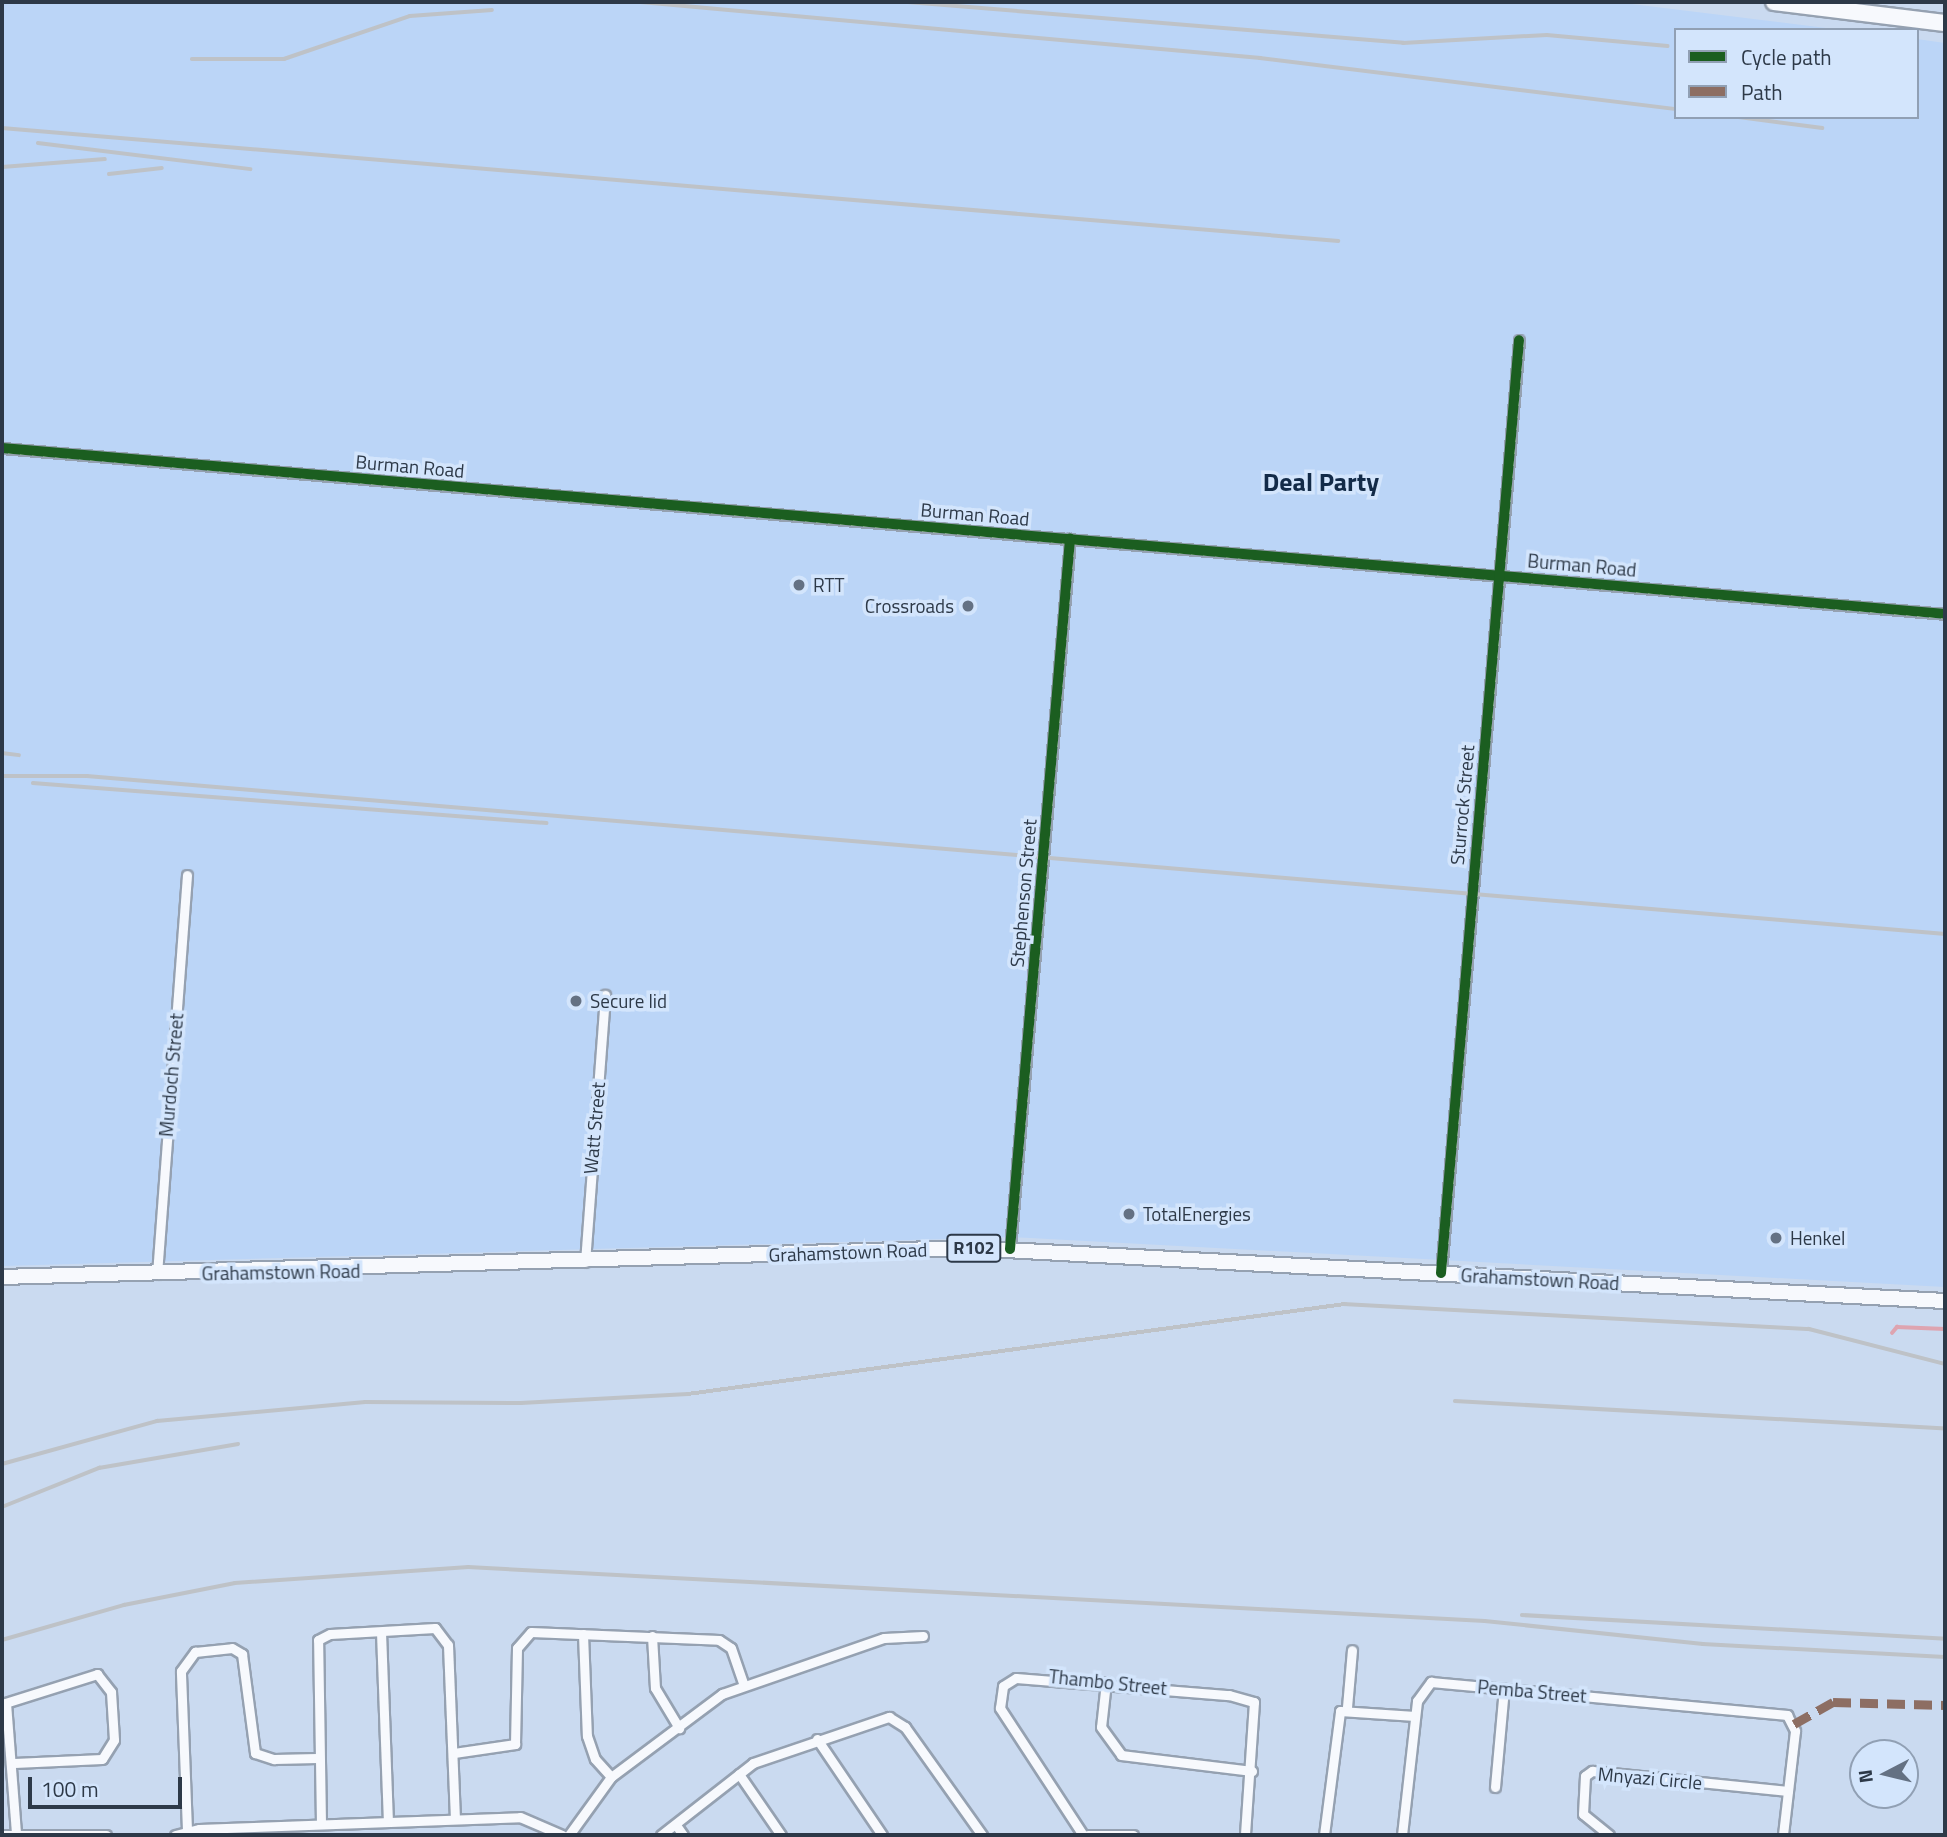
<!DOCTYPE html>
<html>
<head>
<meta charset="utf-8">
<style>
  body { margin:0 }
  #map { position:relative; width:1947px; height:1837px; overflow:hidden; background:#cadaf0; font-family:"Titillium Web",sans-serif }
  div>[style] { position:absolute }
  .built>* { inset:0; background:#bbd5f7 }
  .stream>* { height:3.5px; margin:-1.75px; padding:0 1.75px; transform-origin:1.75px; border-radius:1.75px; background:#dea4b0 }
  .roads { filter:drop-shadow(2px 0 #95a1b1) drop-shadow(-2px 0 #95a1b1) drop-shadow(0 2px #95a1b1) drop-shadow(0 -2px #95a1b1) }
  .minor>* { height:9px; margin:-4.5px; padding:0 4.5px; transform-origin:4.5px; border-radius:4.5px; background:#f7f9fd }
  .primary>* { height:14px; margin:-7px; padding:0 7px; transform-origin:7px; border-radius:7px; background:#f7f9fd }
  .motorway>* { height:16px; margin:-8px; padding:0 8px; transform-origin:8px; border-radius:8px; background:#f7f9fd }
  .rail>* { height:3.5px; margin:-1.75px; padding:0 1.75px; transform-origin:1.75px; border-radius:1.75px; background:#bec2c7 }
  .quiet>* { height:9px; margin-top:-4.5px; transform-origin:0; background:repeating-linear-gradient(90deg,#8d6e63 0 18px,transparent 0 27px) }
  .cycleway>* { height:10px; margin:-5px; padding:0 5px; transform-origin:5px; border-radius:5px; background:#1b5e20 }
  .dots>* { width:19px; height:19px; translate:-50% -50%; box-sizing:border-box; border:4px solid #d3e5fc; border-radius:50% }
  span { translate:-50% -50%; white-space:nowrap; text-align:center; line-height:1.15; -webkit-text-stroke:7px #d3e5fc; paint-order:stroke }
  .shield-label span { padding:2px 5px; background:#d3e5fc; border:2px solid; border-radius:5px; -webkit-text-stroke-width:0 }
  .shield-label { font-size:18px; color:#2d3948; font-weight:700 }
  .street-label { font-size:19px; color:#2d3948 }
  .poi-label { font-size:19px; color:#2d3948 }
  .left { translate:0 -50%; text-align:left }
  .right { translate:-100% -50%; text-align:right }
  .district-label { font-size:26px; color:#132b48; font-weight:700 }
  .frame { position:absolute; inset:0; border:4px solid #2d3948; pointer-events:none }
  .legend { position:absolute; left:1674px; top:28px; width:245px; height:91px; box-sizing:border-box; background:#d3e5fc; border:2px solid #91a0b4; margin:0; padding:9px 12px; list-style:none; font-size:21px; color:#2d3948 }
  .legend li { display:flex; align-items:center; gap:14px; height:35px }
  .legend b { width:35px; border:2px solid #91a0b4 }
  .north { position:absolute; left:1849px; top:1739px; width:70px; height:70px; box-sizing:border-box; background:#d3e5fc; border:2px solid #91a0b4; border-radius:50%; rotate:263deg; font-size:19px; font-weight:700; line-height:28px; text-align:center; color:#2d3948 }
  .north::after { content:''; display:block; margin:auto; width:24px; height:32px; background:#647183; clip-path:polygon(50% 0,100% 100%,50% 72%,0 100%) }
  .scale { position:absolute; left:28px; top:1777px; width:154px; height:32px; box-sizing:border-box; border:4px solid #2d3948; border-top:0; padding-left:9px; font-size:21px; line-height:24px; white-space:nowrap; color:#2d3948; -webkit-text-stroke:5px #d3e5fc; paint-order:stroke }
</style>
</head>
<body>
<div id="map">
  <div class="built">
    <i style="clip-path:polygon(2px 2px,1615px 2px,1842px 30px,1676px 30px,1676px 117px,1917px 117px,1917px 39px,1945px 43px,1945px 1287px,1012px 1237px,2px 1266px)"></i>
  </div>
  <div class="stream">
    <i style="left:1892px;top:1333px;width:8px;rotate:-50deg"></i>
    <i style="left:1897px;top:1327px;width:48px;rotate:2.4deg"></i>
  </div>
  <div class="roads">
    <div class="minor">
      <i style="left:2px;top:448px;width:1950px;rotate:4.88deg"></i>
      <i style="left:1010px;top:1249px;width:713px;rotate:-85.17deg"></i>
      <i style="left:585px;top:1262px;width:268px;rotate:-85.7deg"></i>
      <i style="left:1441px;top:1273px;width:936px;rotate:-85.22deg"></i>
      <i style="left:157px;top:1274px;width:400px;rotate:-85.7deg"></i>
      <i style="left:381px;top:1632px;width:189px;rotate:87.9deg"></i>
      <i style="left:583px;top:1634px;width:102px;rotate:87.8deg"></i>
      <i style="left:587px;top:1736px;width:24px;rotate:71deg"></i>
      <i style="left:595px;top:1759px;width:24px;rotate:48deg"></i>
      <i style="left:652px;top:1636px;width:52px;rotate:86.7deg"></i>
      <i style="left:655px;top:1688px;width:47px;rotate:59deg"></i>
      <i style="left:1106px;top:1682px;width:45px;rotate:96.3deg"></i>
      <i style="left:1101px;top:1727px;width:34px;rotate:54deg"></i>
      <i style="left:1121px;top:1755px;width:132px;rotate:7deg"></i>
      <i style="left:6px;top:1703px;width:131px;rotate:85.6deg"></i>
      <i style="left:2px;top:1704px;width:100px;rotate:-17.5deg"></i>
      <i style="left:97px;top:1674px;width:23px;rotate:52deg"></i>
      <i style="left:111px;top:1692px;width:48px;rotate:86.4deg"></i>
      <i style="left:114px;top:1740px;width:22px;rotate:122deg"></i>
      <i style="left:102px;top:1759px;width:88px;rotate:177.4deg"></i>
      <i style="left:1347px;top:1707px;width:57px;rotate:-85deg"></i>
      <i style="left:817px;top:1739px;width:116px;rotate:55.9deg"></i>
      <i style="left:454px;top:1753px;width:62px;rotate:-8.4deg"></i>
      <i style="left:515px;top:1744px;width:96px;rotate:-88.8deg"></i>
      <i style="left:517px;top:1648px;width:21px;rotate:-49deg"></i>
      <i style="left:531px;top:1632px;width:188px;rotate:2.4deg"></i>
      <i style="left:719px;top:1640px;width:14px;rotate:34deg"></i>
      <i style="left:731px;top:1648px;width:39px;rotate:71deg"></i>
      <i style="left:739px;top:1774px;width:74px;rotate:55.5deg"></i>
      <i style="left:1495px;top:1787px;width:98px;rotate:-84.8deg"></i>
      <i style="left:321px;top:1824px;width:184px;rotate:-90.9deg"></i>
      <i style="left:318px;top:1640px;width:13px;rotate:-27deg"></i>
      <i style="left:330px;top:1634px;width:105px;rotate:-3.3deg"></i>
      <i style="left:435px;top:1628px;width:21px;rotate:53deg"></i>
      <i style="left:448px;top:1645px;width:173px;rotate:87.7deg"></i>
      <i style="left:676px;top:1825px;width:12px;rotate:55deg"></i>
      <i style="left:187px;top:1830px;width:159px;rotate:-92.2deg"></i>
      <i style="left:181px;top:1671px;width:24px;rotate:-54deg"></i>
      <i style="left:195px;top:1652px;width:37px;rotate:-6deg"></i>
      <i style="left:232px;top:1648px;width:12px;rotate:31deg"></i>
      <i style="left:242px;top:1654px;width:100px;rotate:82.5deg"></i>
      <i style="left:255px;top:1753px;width:20px;rotate:18deg"></i>
      <i style="left:274px;top:1759px;width:43px;rotate:-1.3deg"></i>
      <i style="left:2px;top:1835px;width:104px"></i>
      <i style="left:175px;top:1835px;width:25px;rotate:-14deg"></i>
      <i style="left:199px;top:1829px;width:321px;rotate:-2.1deg"></i>
      <i style="left:520px;top:1817px;width:46px;rotate:23.2deg"></i>
      <i style="left:569px;top:1835px;width:72px;rotate:-54.1deg"></i>
      <i style="left:611px;top:1777px;width:139px;rotate:-36.8deg"></i>
      <i style="left:722px;top:1694px;width:171px;rotate:-19.1deg"></i>
      <i style="left:884px;top:1638px;width:39px;rotate:-3deg"></i>
      <i style="left:661px;top:1835px;width:117px;rotate:-38deg"></i>
      <i style="left:753px;top:1763px;width:144px;rotate:-18.7deg"></i>
      <i style="left:889px;top:1717px;width:19px;rotate:32deg"></i>
      <i style="left:905px;top:1727px;width:133px;rotate:54.5deg"></i>
      <i style="left:1083px;top:1835px;width:152px;rotate:-123.2deg"></i>
      <i style="left:1000px;top:1708px;width:22px;rotate:-82deg"></i>
      <i style="left:1003px;top:1686px;width:15px;rotate:-32deg"></i>
      <i style="left:1016px;top:1678px;width:214px;rotate:4.6deg"></i>
      <i style="left:1229px;top:1695px;width:26px;rotate:16deg"></i>
      <i style="left:1254px;top:1702px;width:133px;rotate:93.9deg"></i>
      <i style="left:1088px;top:1835px;width:45px"></i>
      <i style="left:1324px;top:1835px;width:125px;rotate:-82.6deg"></i>
      <i style="left:1340px;top:1711px;width:75px;rotate:3.8deg"></i>
      <i style="left:1402px;top:1835px;width:135px;rotate:-83.6deg"></i>
      <i style="left:1417px;top:1701px;width:24px;rotate:-54deg"></i>
      <i style="left:1431px;top:1682px;width:358px;rotate:5.3deg"></i>
      <i style="left:1787px;top:1715px;width:18px;rotate:63deg"></i>
      <i style="left:1795px;top:1731px;width:105px;rotate:96.6deg"></i>
      <i style="left:1609px;top:1835px;width:33px;rotate:-141deg"></i>
      <i style="left:1583px;top:1814px;width:38px;rotate:-87deg"></i>
      <i style="left:1585px;top:1776px;width:9px;rotate:-36deg"></i>
      <i style="left:1592px;top:1771px;width:197px;rotate:5.8deg"></i>
    </div>
    <div class="primary">
      <i style="left:2px;top:1277px;width:967px;rotate:-1.72deg"></i>
      <i style="left:969px;top:1248px;width:977px;rotate:3.11deg"></i>
    </div>
    <div class="motorway">
      <i style="left:1774px;top:2px;width:172px;rotate:7deg"></i>
    </div>
  </div>
  <div class="rail">
    <i style="left:641px;top:2px;width:622px;rotate:5.17deg"></i>
    <i style="left:1260px;top:58px;width:419px;rotate:7deg"></i>
    <i style="left:908px;top:2px;width:497px;rotate:4.7deg"></i>
    <i style="left:1403px;top:43px;width:144px;rotate:-3.2deg"></i>
    <i style="left:1547px;top:35px;width:121px;rotate:5.2deg"></i>
    <i style="left:192px;top:59px;width:92px"></i>
    <i style="left:284px;top:59px;width:133px;rotate:-18.8deg"></i>
    <i style="left:410px;top:16px;width:82px;rotate:-4.2deg"></i>
    <i style="left:1739px;top:117px;width:84px;rotate:7.5deg"></i>
    <i style="left:2px;top:128px;width:1341px;rotate:4.83deg"></i>
    <i style="left:38px;top:143px;width:214px;rotate:7deg"></i>
    <i style="left:2px;top:167px;width:103px;rotate:-4.4deg"></i>
    <i style="left:109px;top:174px;width:53px;rotate:-6.5deg"></i>
    <i style="left:2px;top:753px;width:17px;rotate:7deg"></i>
    <i style="left:2px;top:776px;width:85px"></i>
    <i style="left:87px;top:776px;width:1865px;rotate:4.86deg"></i>
    <i style="left:33px;top:783px;width:515px;rotate:4.46deg"></i>
    <i style="left:1455px;top:1401px;width:491px;rotate:3.2deg"></i>
    <i style="left:2px;top:1464px;width:161px;rotate:-15.5deg"></i>
    <i style="left:157px;top:1421px;width:209px;rotate:-5.2deg"></i>
    <i style="left:365px;top:1402px;width:156px;rotate:0.4deg"></i>
    <i style="left:521px;top:1403px;width:167px;rotate:-3.1deg"></i>
    <i style="left:688px;top:1394px;width:663px;rotate:-7.8deg"></i>
    <i style="left:1345px;top:1304px;width:465px;rotate:3.1deg"></i>
    <i style="left:1809px;top:1329px;width:140px;rotate:14.4deg"></i>
    <i style="left:2px;top:1507px;width:105px;rotate:-21.9deg"></i>
    <i style="left:99px;top:1468px;width:141px;rotate:-9.8deg"></i>
    <i style="left:1522px;top:1615px;width:424px;rotate:3.2deg"></i>
    <i style="left:2px;top:1640px;width:127px;rotate:-16deg"></i>
    <i style="left:124px;top:1605px;width:113px;rotate:-11.2deg"></i>
    <i style="left:235px;top:1583px;width:234px;rotate:-3.9deg"></i>
    <i style="left:468px;top:1567px;width:1018px;rotate:3.04deg"></i>
    <i style="left:1485px;top:1621px;width:219px;rotate:6deg"></i>
    <i style="left:1703px;top:1644px;width:242px;rotate:3.1deg"></i>
  </div>
  <div class="quiet">
    <i style="left:1794px;top:1724px;width:45px;rotate:-29.4deg"></i>
    <i style="left:1833px;top:1702px;width:112px;rotate:1.5deg"></i>
  </div>
  <div class="cycleway">
    <i style="left:2px;top:448px;width:1950px;rotate:4.88deg"></i>
    <i style="left:1010px;top:1249px;width:713px;rotate:-85.17deg"></i>
    <i style="left:1441px;top:1273px;width:936px;rotate:-85.22deg"></i>
  </div>
  <div class="dots">
    <i style="left:799px;top:585px;background:#647183"></i>
    <i style="left:968px;top:606px;background:#647183"></i>
    <i style="left:576px;top:1001px;background:#647183"></i>
    <i style="left:1129px;top:1214px;background:#647183"></i>
    <i style="left:1776px;top:1238px;background:#647183"></i>
  </div>
  <div class="shield-label">
    <span style="left:974px;top:1248px">R102</span>
  </div>
  <div class="street-label">
    <span style="left:410px;top:466px;rotate:5deg">Burman Road</span>
    <span style="left:975px;top:514px;rotate:5deg">Burman Road</span>
    <span style="left:1582px;top:565px;rotate:5deg">Burman Road</span>
    <span style="left:1462px;top:805px;rotate:-85deg">Sturrock Street</span>
    <span style="left:1023px;top:893px;rotate:-85deg">Stephenson Street</span>
    <span style="left:171px;top:1075px;rotate:-85deg">Murdoch Street</span>
    <span style="left:594px;top:1128px;rotate:-85deg">Watt Street</span>
    <span style="left:848px;top:1252px;rotate:-2deg">Grahamstown Road</span>
    <span style="left:281px;top:1272px;rotate:-1deg">Grahamstown Road</span>
    <span style="left:1540px;top:1279px;rotate:3deg">Grahamstown Road</span>
    <span style="left:1108px;top:1682px;rotate:6deg">Thambo Street</span>
    <span style="left:1532px;top:1691px;rotate:5deg">Pemba Street</span>
    <span style="left:1650px;top:1778px;rotate:5deg">Mnyazi Circle</span>
  </div>
  <div class="poi-label">
    <span class="left" style="left:813px;top:585px">RTT</span>
    <span class="right" style="left:954px;top:606px">Crossroads</span>
    <span class="left" style="left:590px;top:1001px">Secure lid</span>
    <span class="left" style="left:1143px;top:1214px">TotalEnergies</span>
    <span class="left" style="left:1790px;top:1238px">Henkel</span>
  </div>
  <div class="district-label">
    <span style="left:1321px;top:482px">Deal Party</span>
  </div>
  <div class="frame"></div>
  <ul class="legend">
  <li><b style="height:9px;background:#1b5e20"></b>Cycle path</li>
  <li><b style="height:9px;background:#8d6e63"></b>Path</li>
  </ul>
  <div class="north">N</div>
  <div class="scale">100 m</div>
</div>
</body>
</html>
